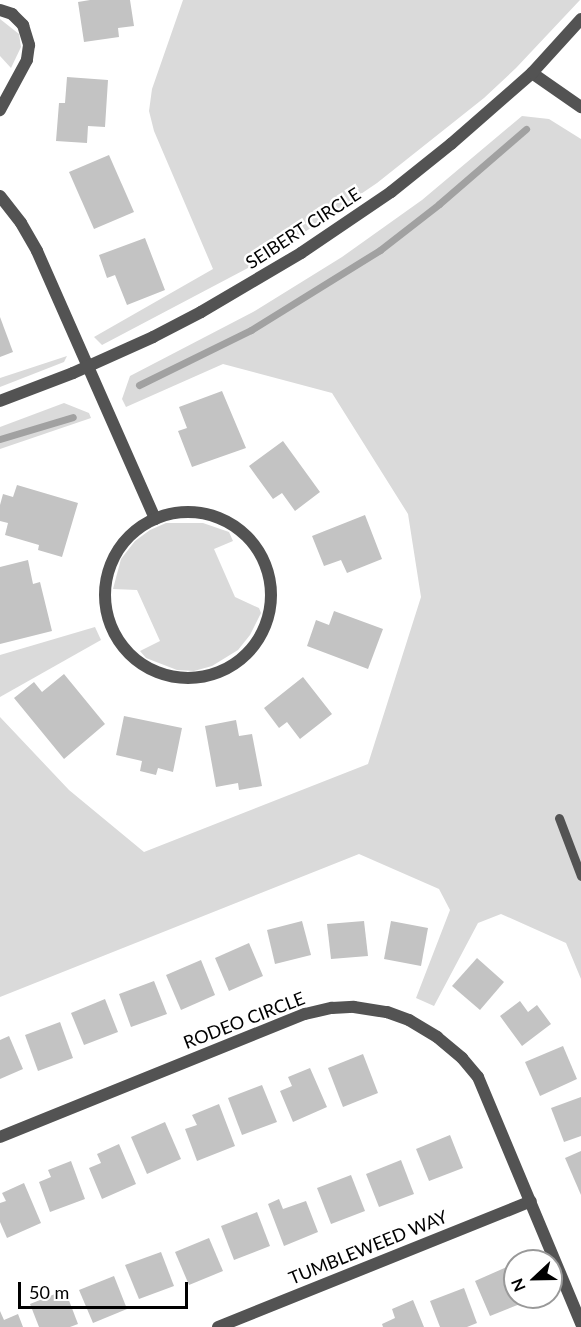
<!DOCTYPE html>
<html>
<head>
<meta charset="utf-8">
<style>
  body { margin:0 }
  #map { position:relative; width:581px; height:1327px; overflow:hidden; background:#fff; font-family:Lato,sans-serif }
  div>[style] { position:absolute }
  .green>* { inset:0; background:#dadada }
  .stream>* { height:7px; margin:-3.5px; padding:0 3.5px; transform-origin:3.5px; border-radius:3.5px; background:#a1a1a1 }
  .building>* { inset:0; background:#c3c3c3 }
  .service>* { height:9px; margin:-4.5px; padding:0 4.5px; transform-origin:4.5px; border-radius:4.5px; background:#535353 }
  .minor>* { height:12px; margin:-6px; padding:0 6px; transform-origin:6px; border-radius:6px; background:#535353 }
  .minor>.ring { margin:-6px; padding:0; box-sizing:content-box; background:none; border:12px solid #535353; border-radius:50% }
  .tertiary>* { height:12px; margin:-6px; padding:0 6px; transform-origin:6px; border-radius:6px; background:#535353 }
  span { translate:-50% -50%; white-space:nowrap; text-align:center; line-height:1.15; -webkit-text-stroke:5px #fff; paint-order:stroke }
  .street-label { font-size:18px; color:#000 }
  .north { position:absolute; left:503px; top:1249px; width:60px; height:60px; box-sizing:border-box; background:#fff; border:2px solid #999; border-radius:50%; rotate:248deg; font-size:16px; font-weight:700; line-height:24px; text-align:center; color:#000 }
  .north::after { content:''; display:block; margin:auto; width:21px; height:27px; background:#000; clip-path:polygon(50% 0,100% 100%,50% 72%,0 100%) }
  .scale { position:absolute; left:18px; top:1282px; width:170px; height:27px; box-sizing:border-box; border:3px solid #000; border-top:0; padding-left:8px; font-size:18px; line-height:21px; white-space:nowrap; color:#000; -webkit-text-stroke:4px #fff; paint-order:stroke }
</style>
</head>
<body>
<div id="map">
  <div class="green">
    <i style="clip-path:polygon(183px 0,580px 0,516px 68px,484px 98px,377px 183px,265px 259px,102px 345px,94px 337px,213px 269px,154px 131px,149px 111px,152px 89px)"></i>
    <i style="clip-path:polygon(0 19px,19px 34px,21px 47px,11px 68px,0 56px)"></i>
    <i style="clip-path:polygon(522px 116px,549px 119px,581px 139px,581px 979px,566px 943px,501px 914px,478px 923px,434px 1006px,416px 998px,450px 910px,439px 889px,359px 854px,0 997px,0 717px,69px 790px,144px 852px,368px 764px,421px 597px,408px 514px,332px 393px,223px 364px,126px 407px,122px 399px,130px 376px,253px 312px,342px 257px,422px 200px)"></i>
    <i style="clip-path:polygon(67px 356px,64px 362px,0 387px,0 378px)"></i>
    <i style="clip-path:polygon(64px 403px,89px 413px,91px 418px,0 449px,0 427px)"></i>
    <i style="clip-path:polygon(166px 523px,203px 523px,229px 532px,233px 541px,214px 549px,235px 597px,259px 608px,261px 613px,250px 635px,238px 650px,212px 666px,194px 671px,177px 670px,146px 658px,140px 651px,160px 641px,137px 590px,113px 589px,121px 559px,135px 541px,150px 530px)"></i>
    <i style="clip-path:polygon(95px 627px,101px 640px,0 697px,0 655px)"></i>
  </div>
  <div class="stream">
    <i style="left:139px;top:385px;width:125px;rotate:-26.2deg"></i>
    <i style="left:251px;top:330px;width:152px;rotate:-31.8deg"></i>
    <i style="left:380px;top:250px;width:75px;rotate:-37.9deg"></i>
    <i style="left:439px;top:204px;width:115px;rotate:-40.8deg"></i>
    <i style="left:0;top:439px;width:76px;rotate:-16.8deg"></i>
  </div>
  <div class="building">
    <i style="clip-path:polygon(90px 0,130px 0,134px 26px,118px 28px,119px 37px,84px 42px,78px 2px)"></i>
    <i style="clip-path:polygon(67px 77px,108px 80px,105px 127px,88px 126px,87px 143px,56px 141px,59px 103px,65px 103px)"></i>
    <i style="clip-path:polygon(109px 155px,134px 212px,94px 229px,69px 172px)"></i>
    <i style="clip-path:polygon(145px 238px,165px 290px,127px 305px,115px 275px,107px 278px,99px 255px)"></i>
    <i style="clip-path:polygon(0 317px,13px 352px,0 357px)"></i>
    <i style="clip-path:polygon(222px 391px,246px 448px,192px 467px,178px 431px,187px 428px,179px 407px)"></i>
    <i style="clip-path:polygon(283px 441px,320px 492px,295px 511px,282px 493px,273px 499px,249px 466px)"></i>
    <i style="clip-path:polygon(17px 485px,78px 503px,62px 557px,38px 550px,39px 545px,5px 535px,8px 523px,0 521px,0 505px,3px 494px,13px 497px)"></i>
    <i style="clip-path:polygon(365px 515px,382px 559px,347px 573px,341px 560px,324px 566px,312px 536px)"></i>
    <i style="clip-path:polygon(28px 560px,33px 584px,40px 582px,52px 631px,0 644px,0 567px)"></i>
    <i style="clip-path:polygon(334px 611px,383px 629px,368px 669px,307px 646px,316px 620px,329px 625px)"></i>
    <i style="clip-path:polygon(64px 674px,105px 724px,64px 759px,14px 698px,34px 682px,42px 692px)"></i>
    <i style="clip-path:polygon(303px 677px,332px 714px,300px 739px,287px 722px,279px 728px,264px 708px)"></i>
    <i style="clip-path:polygon(124px 716px,182px 728px,173px 772px,158px 768px,156px 775px,140px 771px,142px 761px,116px 755px)"></i>
    <i style="clip-path:polygon(236px 720px,239px 736px,252px 734px,262px 786px,239px 790px,238px 783px,216px 787px,205px 726px)"></i>
    <i style="clip-path:polygon(302px 921px,311px 955px,275px 964px,267px 930px)"></i>
    <i style="clip-path:polygon(364px 921px,368px 956px,331px 959px,327px 924px)"></i>
    <i style="clip-path:polygon(391px 921px,428px 928px,421px 966px,384px 959px)"></i>
    <i style="clip-path:polygon(249px 943px,263px 976px,229px 991px,215px 958px)"></i>
    <i style="clip-path:polygon(477px 958px,504px 982px,480px 1010px,452px 986px)"></i>
    <i style="clip-path:polygon(201px 960px,215px 995px,181px 1010px,166px 975px)"></i>
    <i style="clip-path:polygon(154px 981px,167px 1014px,131px 1027px,119px 994px)"></i>
    <i style="clip-path:polygon(105px 999px,118px 1032px,84px 1045px,71px 1013px)"></i>
    <i style="clip-path:polygon(520px 1001px,528px 1012px,537px 1005px,551px 1024px,522px 1046px,500px 1016px)"></i>
    <i style="clip-path:polygon(60px 1022px,73px 1058px,38px 1071px,25px 1035px)"></i>
    <i style="clip-path:polygon(9px 1036px,23px 1069px,0 1079px,0 1040px)"></i>
    <i style="clip-path:polygon(563px 1046px,577px 1079px,540px 1096px,525px 1062px)"></i>
    <i style="clip-path:polygon(363px 1054px,378px 1093px,343px 1107px,328px 1068px)"></i>
    <i style="clip-path:polygon(310px 1068px,327px 1107px,293px 1122px,280px 1091px,292px 1086px,288px 1077px)"></i>
    <i style="clip-path:polygon(262px 1085px,277px 1122px,242px 1135px,228px 1098px)"></i>
    <i style="clip-path:polygon(581px 1097px,581px 1136px,564px 1142px,551px 1108px)"></i>
    <i style="clip-path:polygon(219px 1104px,235px 1146px,197px 1161px,185px 1129px,197px 1125px,192px 1115px)"></i>
    <i style="clip-path:polygon(165px 1122px,181px 1159px,147px 1174px,131px 1137px)"></i>
    <i style="clip-path:polygon(450px 1135px,463px 1168px,429px 1181px,416px 1149px)"></i>
    <i style="clip-path:polygon(119px 1144px,136px 1184px,102px 1199px,89px 1168px,101px 1163px,97px 1154px)"></i>
    <i style="clip-path:polygon(581px 1151px,581px 1195px,565px 1158px)"></i>
    <i style="clip-path:polygon(401px 1160px,414px 1194px,379px 1207px,366px 1174px)"></i>
    <i style="clip-path:polygon(71px 1161px,85px 1199px,50px 1212px,39px 1182px,51px 1177px,48px 1170px)"></i>
    <i style="clip-path:polygon(351px 1175px,365px 1211px,331px 1224px,317px 1188px)"></i>
    <i style="clip-path:polygon(24px 1183px,41px 1223px,7px 1238px,0 1222px,0 1203px,6px 1201px,2px 1193px)"></i>
    <i style="clip-path:polygon(279px 1199px,283px 1209px,306px 1201px,318px 1232px,284px 1246px,268px 1204px)"></i>
    <i style="clip-path:polygon(257px 1212px,270px 1246px,234px 1260px,221px 1226px)"></i>
    <i style="clip-path:polygon(209px 1238px,223px 1271px,189px 1285px,175px 1252px)"></i>
    <i style="clip-path:polygon(161px 1252px,174px 1286px,139px 1299px,125px 1265px)"></i>
    <i style="clip-path:polygon(509px 1266px,515px 1279px,515px 1297px,523px 1297px,525px 1302px,490px 1316px,475px 1281px)"></i>
    <i style="clip-path:polygon(114px 1276px,127px 1309px,93px 1323px,79px 1290px)"></i>
    <i style="clip-path:polygon(464px 1288px,477px 1323px,467px 1327px,440px 1327px,430px 1301px)"></i>
    <i style="clip-path:polygon(65px 1290px,78px 1324px,70px 1327px,39px 1327px,30px 1304px)"></i>
    <i style="clip-path:polygon(413px 1300px,424px 1327px,383px 1327px,382px 1324px,395px 1318px,392px 1309px)"></i>
    <i style="clip-path:polygon(0 1311px,4px 1320px,18px 1314px,23px 1327px,0 1327px)"></i>
  </div>
  <div class="service">
    <i style="left:559px;top:818px;width:62px;rotate:69.2deg"></i>
  </div>
  <div class="minor">
    <i style="left:0;top:10px;width:13px;rotate:18deg"></i>
    <i style="left:12px;top:14px;width:16px;rotate:45deg"></i>
    <i style="left:23px;top:25px;width:21px;rotate:73deg"></i>
    <i style="left:29px;top:45px;width:15px;rotate:98deg"></i>
    <i style="left:27px;top:60px;width:57px;rotate:118.4deg"></i>
    <i style="left:532px;top:73px;width:60px;rotate:34.8deg"></i>
    <i style="left:0;top:196px;width:34px;rotate:52deg"></i>
    <i style="left:21px;top:223px;width:32px;rotate:60deg"></i>
    <i style="left:37px;top:251px;width:293px;rotate:66.2deg"></i>
    <i class="ring" style="left:105px;top:512px;width:154px;height:154px"></i>
    <i style="left:0;top:1137px;width:329px;rotate:-22deg"></i>
    <i style="left:305px;top:1014px;width:28px;rotate:-13deg"></i>
    <i style="left:332px;top:1008px;width:22px;rotate:-3deg"></i>
    <i style="left:354px;top:1007px;width:33px;rotate:9deg"></i>
    <i style="left:387px;top:1012px;width:23px;rotate:20deg"></i>
    <i style="left:409px;top:1020px;width:33px;rotate:31deg"></i>
    <i style="left:437px;top:1037px;width:33px;rotate:40deg"></i>
    <i style="left:462px;top:1058px;width:25px;rotate:50deg"></i>
    <i style="left:478px;top:1077px;width:267px;rotate:67.3deg"></i>
    <i style="left:218px;top:1327px;width:337px;rotate:-21.9deg"></i>
  </div>
  <div class="tertiary">
    <i style="left:0;top:401px;width:78px;rotate:-21deg"></i>
    <i style="left:73px;top:373px;width:88px;rotate:-24.2deg"></i>
    <i style="left:153px;top:337px;width:54px;rotate:-27.5deg"></i>
    <i style="left:201px;top:312px;width:116px;rotate:-30.5deg"></i>
    <i style="left:301px;top:253px;width:109px;rotate:-34.1deg"></i>
    <i style="left:391px;top:192px;width:77px;rotate:-38.7deg"></i>
    <i style="left:451px;top:144px;width:108px;rotate:-41.2deg"></i>
    <i style="left:532px;top:73px;width:73px;rotate:-47.8deg"></i>
  </div>
  <div class="street-label">
    <span style="left:303px;top:228px;rotate:-33deg">SEIBERT CIRCLE</span>
    <span style="left:244px;top:1020px;rotate:-21deg">RODEO CIRCLE</span>
    <span style="left:368px;top:1247px;rotate:-22deg">TUMBLEWEED WAY</span>
  </div>
  <div class="north">N</div>
  <div class="scale">50 m</div>
</div>
</body>
</html>
